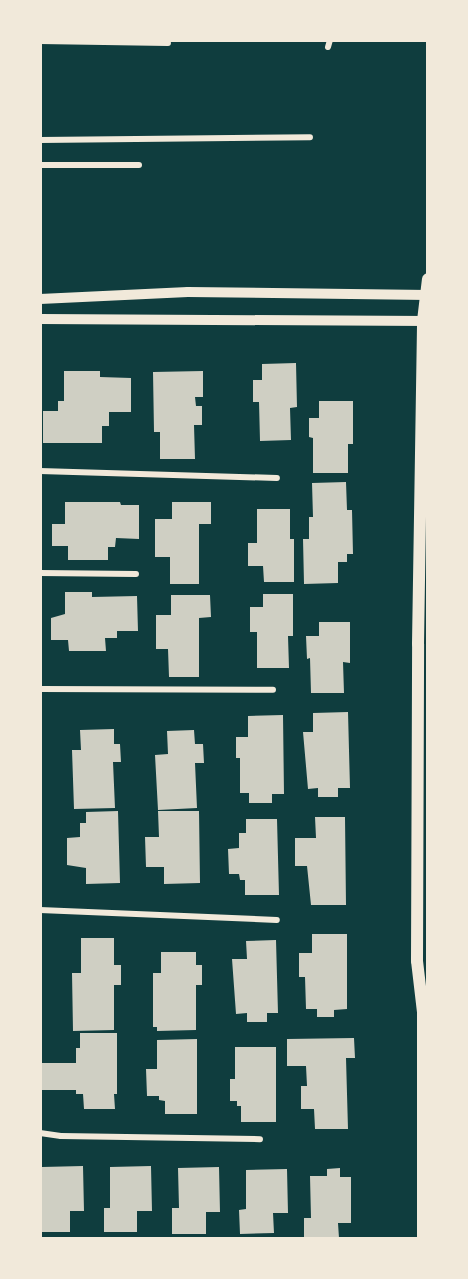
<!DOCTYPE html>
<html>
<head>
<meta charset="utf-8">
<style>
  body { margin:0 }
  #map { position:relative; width:468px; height:1279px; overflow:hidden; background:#0f3d3e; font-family:"Asap Condensed",sans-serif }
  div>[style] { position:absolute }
  .building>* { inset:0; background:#cfcfc3 }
  .minor>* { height:6px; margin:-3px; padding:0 3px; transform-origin:3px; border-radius:3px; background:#f1e9da }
  .tertiary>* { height:10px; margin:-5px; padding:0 5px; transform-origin:5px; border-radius:5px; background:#f1e9da }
  .secondary>* { height:12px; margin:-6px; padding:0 6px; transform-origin:6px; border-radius:6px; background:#f1e9da }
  span { translate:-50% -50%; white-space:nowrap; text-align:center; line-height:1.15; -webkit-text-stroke:5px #f1e9da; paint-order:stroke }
  .frame { position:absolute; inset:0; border:42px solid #f1e9da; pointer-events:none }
</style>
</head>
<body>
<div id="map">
  <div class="building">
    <i style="clip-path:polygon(296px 363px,297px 407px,290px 408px,291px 440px,260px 441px,259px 402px,253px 402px,253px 380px,262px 380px,262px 364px)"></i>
    <i style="clip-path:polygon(64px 371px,100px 371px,100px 377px,131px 378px,131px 412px,109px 412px,109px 426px,102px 426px,102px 443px,43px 443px,43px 411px,58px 411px,58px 401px,64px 401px)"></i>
    <i style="clip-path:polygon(203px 371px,203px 397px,195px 397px,196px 406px,202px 406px,202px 425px,194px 425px,195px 459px,160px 459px,160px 432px,154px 432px,153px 372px)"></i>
    <i style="clip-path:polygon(319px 401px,353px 401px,353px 444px,348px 444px,348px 473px,313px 473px,313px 438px,309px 437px,309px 418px,319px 418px)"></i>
    <i style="clip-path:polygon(346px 482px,347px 510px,352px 510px,353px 554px,347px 554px,347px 562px,338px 562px,338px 583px,304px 584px,303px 539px,309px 539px,309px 517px,313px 517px,312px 483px)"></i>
    <i style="clip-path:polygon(65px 502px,120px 502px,121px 505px,139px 505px,139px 539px,116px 538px,115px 547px,108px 547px,108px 560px,68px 560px,68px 546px,52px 546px,52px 524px,65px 524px)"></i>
    <i style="clip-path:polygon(172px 502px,211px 502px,211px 524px,199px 524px,199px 584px,170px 584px,170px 557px,155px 557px,155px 519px,172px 519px)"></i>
    <i style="clip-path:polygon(257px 509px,290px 509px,290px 539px,294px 539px,294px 582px,264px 582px,263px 566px,248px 566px,248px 543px,257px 543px)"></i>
    <i style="clip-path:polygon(65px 592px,92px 592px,92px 597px,137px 596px,138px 631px,117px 631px,117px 638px,105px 638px,106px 651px,69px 651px,68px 640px,51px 640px,51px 618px,65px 614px)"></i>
    <i style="clip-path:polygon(263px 594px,293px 594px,293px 636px,288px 636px,289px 668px,257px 668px,257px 632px,250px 632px,250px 607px,263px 607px)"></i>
    <i style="clip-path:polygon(171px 595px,210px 595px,211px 617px,199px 618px,199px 677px,169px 677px,168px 649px,156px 649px,156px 615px,171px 615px)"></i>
    <i style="clip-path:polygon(319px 622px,350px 622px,350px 663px,343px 662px,344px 693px,311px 693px,310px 658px,307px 659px,306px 636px,319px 636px)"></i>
    <i style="clip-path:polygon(348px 712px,350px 788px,338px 788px,338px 797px,318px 797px,318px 788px,308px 789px,303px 732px,313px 732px,313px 713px)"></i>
    <i style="clip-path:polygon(283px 715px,284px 794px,272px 794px,272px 803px,249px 803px,249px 793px,240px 793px,240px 758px,236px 758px,236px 737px,248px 737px,248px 716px)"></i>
    <i style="clip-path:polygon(114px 729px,114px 744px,120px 744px,121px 762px,113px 762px,115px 808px,74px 809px,72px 750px,81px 750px,80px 730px)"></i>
    <i style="clip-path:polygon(194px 730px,195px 744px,203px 744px,204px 763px,195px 763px,197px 808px,158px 810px,155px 755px,168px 754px,167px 731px)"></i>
    <i style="clip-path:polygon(118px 811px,120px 883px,86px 884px,86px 868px,67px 865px,67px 838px,80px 837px,80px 823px,86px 823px,86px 812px)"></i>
    <i style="clip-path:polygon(158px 811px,199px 811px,200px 883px,164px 884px,164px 867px,146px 867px,145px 837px,159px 837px)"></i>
    <i style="clip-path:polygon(315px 817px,345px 817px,346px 905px,311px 905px,307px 866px,295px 866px,295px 838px,316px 838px)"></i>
    <i style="clip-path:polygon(246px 819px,277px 819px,279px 895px,245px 895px,245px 880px,240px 880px,239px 874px,229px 874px,228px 849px,239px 848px,239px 833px,246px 833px)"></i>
    <i style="clip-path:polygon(312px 934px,347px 934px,347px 1009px,334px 1010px,334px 1017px,317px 1017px,317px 1009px,306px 1009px,305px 977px,299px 977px,299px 953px,312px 953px)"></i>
    <i style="clip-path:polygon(81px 938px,114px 938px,114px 965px,121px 965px,121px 985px,114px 985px,114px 1030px,73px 1031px,72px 973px,81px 973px)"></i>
    <i style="clip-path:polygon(276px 940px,278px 1013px,267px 1013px,267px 1022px,247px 1022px,247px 1013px,236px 1014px,232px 959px,247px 959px,246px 941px)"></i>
    <i style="clip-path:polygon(161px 952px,196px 952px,196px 965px,202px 965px,202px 985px,196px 985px,196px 1030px,157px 1031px,157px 1027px,153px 1027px,153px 973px,161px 973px)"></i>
    <i style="clip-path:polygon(80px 1033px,117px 1033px,117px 1094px,114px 1094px,115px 1109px,84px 1109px,83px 1094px,76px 1094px,76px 1090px,40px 1090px,40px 1063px,76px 1063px,76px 1048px,80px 1048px)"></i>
    <i style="clip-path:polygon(354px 1038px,355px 1058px,346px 1058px,348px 1129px,315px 1129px,314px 1109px,301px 1109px,301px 1086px,307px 1086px,306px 1066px,287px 1066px,287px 1039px)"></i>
    <i style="clip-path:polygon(197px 1039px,197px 1114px,165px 1114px,165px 1101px,159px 1100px,159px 1096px,147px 1096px,146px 1069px,157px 1069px,157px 1040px)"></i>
    <i style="clip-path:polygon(235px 1047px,276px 1047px,276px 1122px,241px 1122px,241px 1106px,237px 1106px,237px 1101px,230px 1101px,230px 1079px,235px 1079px)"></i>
    <i style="clip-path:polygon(83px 1166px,84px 1211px,70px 1211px,70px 1232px,40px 1232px,42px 1167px)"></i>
    <i style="clip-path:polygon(151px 1166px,152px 1211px,137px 1211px,137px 1232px,104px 1232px,104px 1208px,110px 1208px,110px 1167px)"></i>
    <i style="clip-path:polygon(219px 1167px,220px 1212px,206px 1212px,206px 1234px,172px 1234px,172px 1208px,179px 1208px,178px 1168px)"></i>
    <i style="clip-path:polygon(340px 1168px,340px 1177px,351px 1177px,351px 1223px,338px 1223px,339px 1238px,304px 1238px,304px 1218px,311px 1218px,310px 1176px,327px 1176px,327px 1169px)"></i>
    <i style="clip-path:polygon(287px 1169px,288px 1213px,273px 1213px,274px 1233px,240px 1234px,239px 1210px,246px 1209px,246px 1170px)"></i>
  </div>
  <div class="minor">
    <i style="left:40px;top:41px;width:128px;rotate:0.9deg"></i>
    <i style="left:328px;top:47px;width:7px;rotate:-74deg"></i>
    <i style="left:40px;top:140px;width:270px;rotate:-0.6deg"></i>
    <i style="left:40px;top:165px;width:99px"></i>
    <i style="left:40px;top:471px;width:237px;rotate:1.7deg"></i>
    <i style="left:40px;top:573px;width:96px;rotate:0.6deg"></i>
    <i style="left:40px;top:689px;width:233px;rotate:0.2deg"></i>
    <i style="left:40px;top:910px;width:237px;rotate:2.4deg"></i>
    <i style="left:40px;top:1133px;width:21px;rotate:8deg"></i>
    <i style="left:61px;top:1136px;width:199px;rotate:0.9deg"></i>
  </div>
  <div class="tertiary">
    <i style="left:40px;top:299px;width:148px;rotate:-2.7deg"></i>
    <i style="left:188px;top:292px;width:240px;rotate:0.7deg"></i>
    <i style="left:40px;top:319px;width:388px;rotate:0.3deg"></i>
  </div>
  <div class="secondary">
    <i style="left:423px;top:1238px;width:226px;rotate:-90deg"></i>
    <i style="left:423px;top:1012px;width:51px;rotate:-96.7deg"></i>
    <i style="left:417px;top:961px;width:317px;rotate:-89.8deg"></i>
    <i style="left:418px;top:644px;width:323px;rotate:-89.1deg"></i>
    <i style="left:423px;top:321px;width:42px;rotate:-83.2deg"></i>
  </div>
  <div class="frame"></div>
</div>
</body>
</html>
